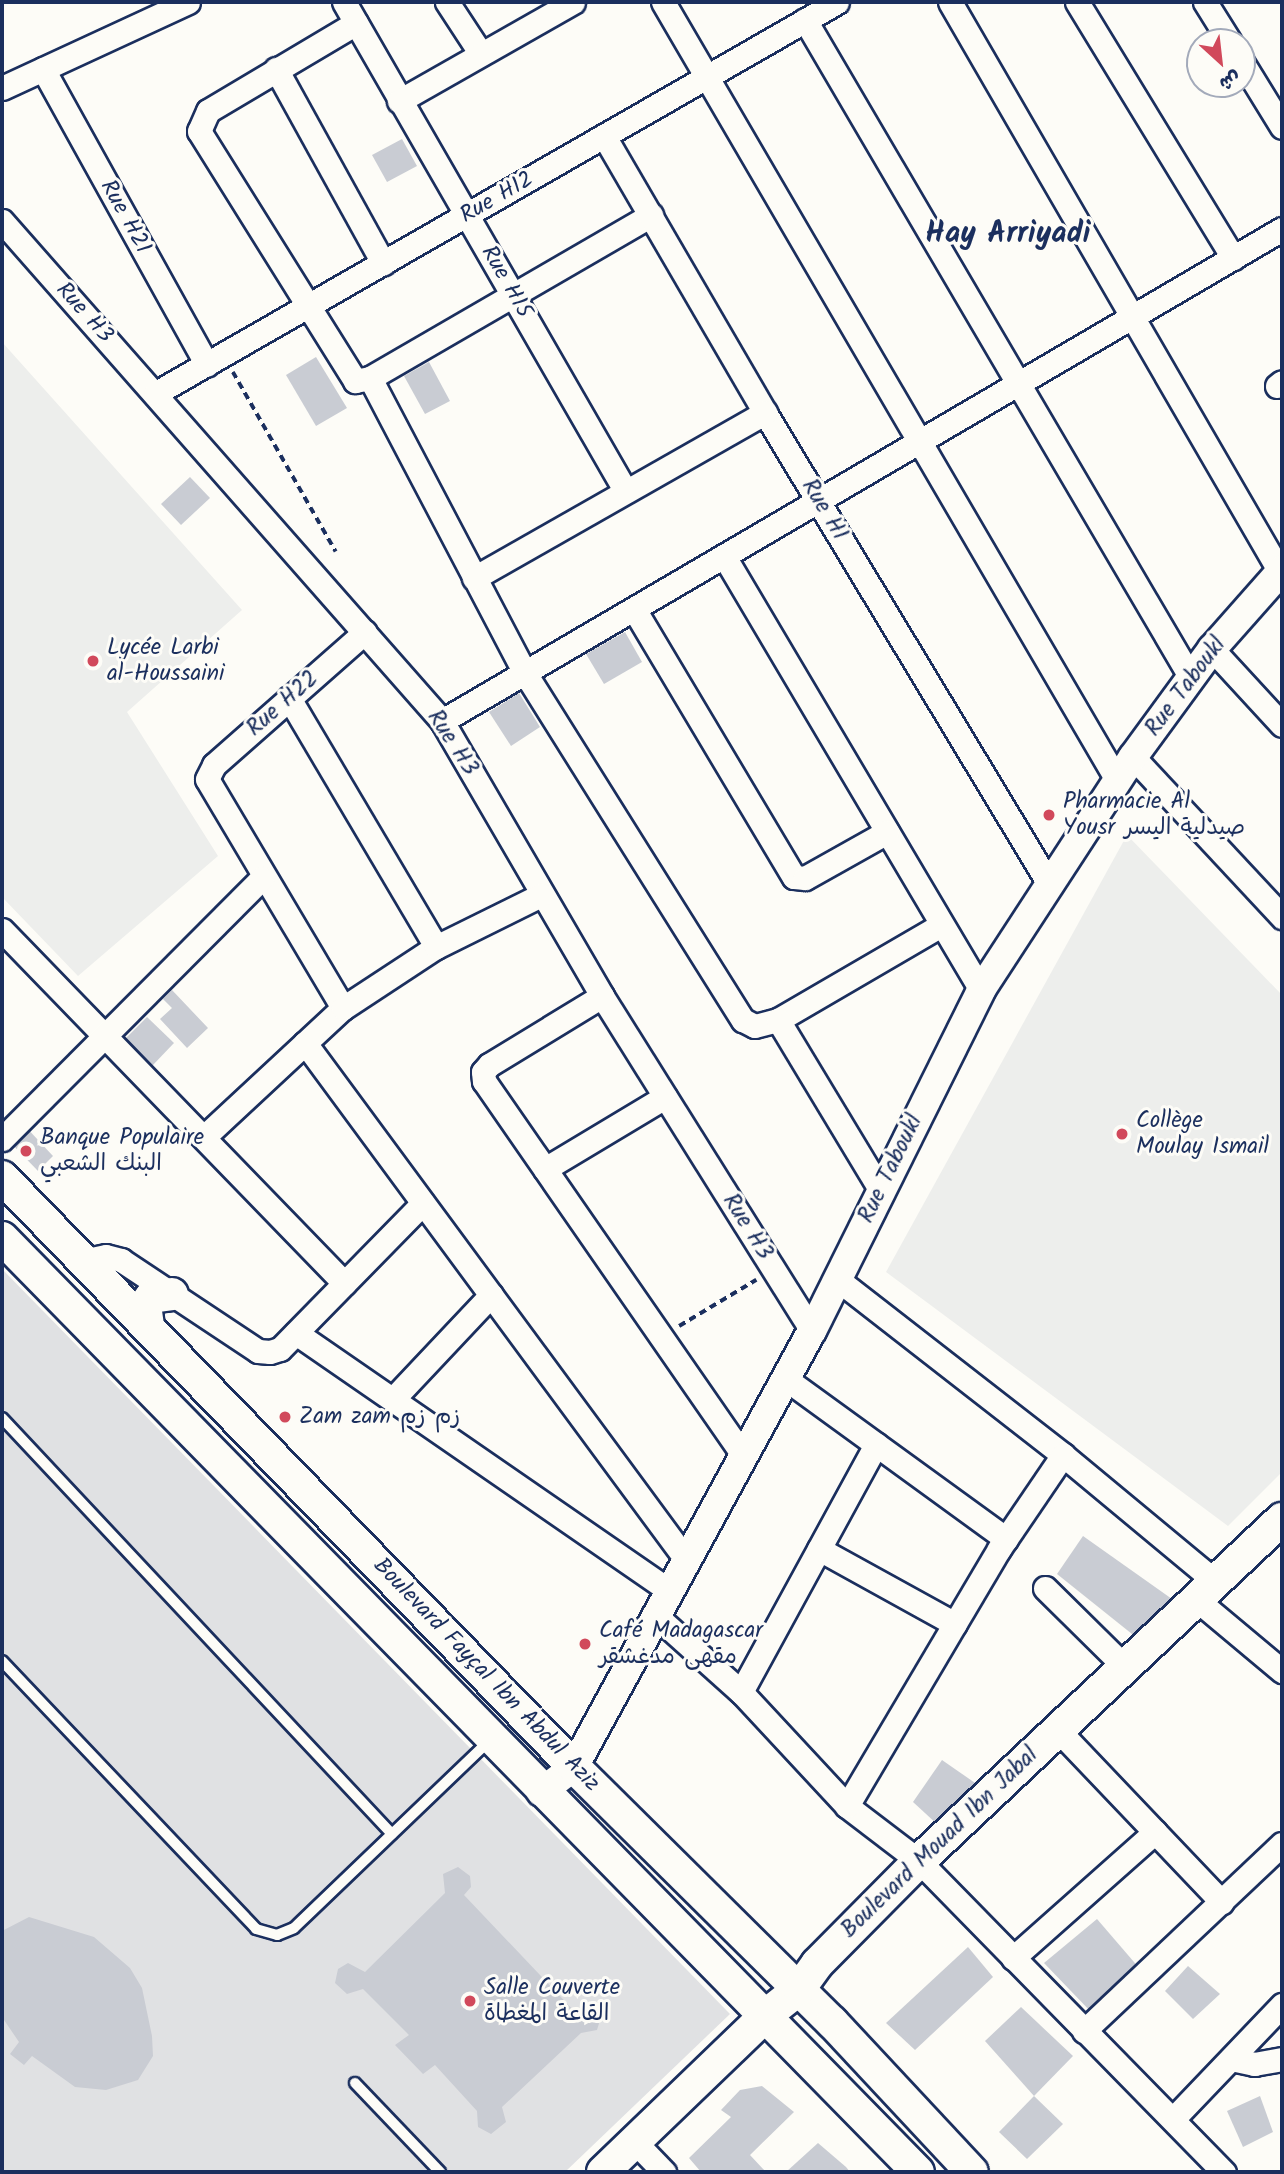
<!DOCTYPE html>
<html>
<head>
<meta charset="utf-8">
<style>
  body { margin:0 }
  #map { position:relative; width:1284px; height:2174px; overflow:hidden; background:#fdfcf7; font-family:Kalam,"Playpen Sans Arabic",sans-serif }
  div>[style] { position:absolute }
  .built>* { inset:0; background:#edeeec }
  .green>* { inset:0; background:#e0e1e3 }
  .building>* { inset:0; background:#c9ccd3 }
  .path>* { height:3.5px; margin-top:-1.75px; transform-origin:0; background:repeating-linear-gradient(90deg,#1b2f5e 0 7px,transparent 0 12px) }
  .roads { filter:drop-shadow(2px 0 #1b2f5e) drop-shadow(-2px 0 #1b2f5e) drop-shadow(0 2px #1b2f5e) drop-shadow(0 -2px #1b2f5e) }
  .service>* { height:10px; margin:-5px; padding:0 5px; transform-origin:5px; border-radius:5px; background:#fdfcf7 }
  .minor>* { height:23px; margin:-11.5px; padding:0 11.5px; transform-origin:11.5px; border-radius:11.5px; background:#fdfcf7 }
  .tertiary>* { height:28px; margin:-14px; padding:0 14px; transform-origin:14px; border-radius:14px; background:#fdfcf7 }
  .secondary>* { height:32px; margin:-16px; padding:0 16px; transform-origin:16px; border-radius:16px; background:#fdfcf7 }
  .dots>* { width:19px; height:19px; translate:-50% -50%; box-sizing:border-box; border:4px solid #fdfcf7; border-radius:50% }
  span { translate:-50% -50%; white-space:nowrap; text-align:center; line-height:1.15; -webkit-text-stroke:6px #fdfcf7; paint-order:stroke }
  .street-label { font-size:23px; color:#1b2f5e }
  .poi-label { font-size:23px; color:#1b2f5e }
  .left { translate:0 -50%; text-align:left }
  .district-label { font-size:30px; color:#1b2f5e; font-weight:700 }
  .frame { position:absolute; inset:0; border:4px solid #1b2f5e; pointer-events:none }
  .north { position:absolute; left:1186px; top:28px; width:70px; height:70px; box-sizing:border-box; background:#fdfcf7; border:2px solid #a3aaba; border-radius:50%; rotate:153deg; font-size:19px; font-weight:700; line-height:28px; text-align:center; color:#1b2f5e }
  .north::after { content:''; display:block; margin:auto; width:24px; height:32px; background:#d1495b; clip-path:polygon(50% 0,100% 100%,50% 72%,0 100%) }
</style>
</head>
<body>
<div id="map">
  <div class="built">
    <i style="clip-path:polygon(2px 342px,242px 610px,127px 712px,218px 856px,78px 976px,2px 897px)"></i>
    <i style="clip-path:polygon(1127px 835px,1282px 995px,1282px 1472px,1228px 1526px,886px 1272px)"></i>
  </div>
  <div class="green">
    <i style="clip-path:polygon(2px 1269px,730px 2014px,565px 2172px,2px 2172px)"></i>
  </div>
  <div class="building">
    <i style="clip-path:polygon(402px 139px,417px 166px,387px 182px,372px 155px)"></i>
    <i style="clip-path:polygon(316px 357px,347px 408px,316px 426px,286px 375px)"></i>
    <i style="clip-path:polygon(429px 362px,450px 401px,425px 414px,404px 376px)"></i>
    <i style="clip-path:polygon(190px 477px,210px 498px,181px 525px,161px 504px)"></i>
    <i style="clip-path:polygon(625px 632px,642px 662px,604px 684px,586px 654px)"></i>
    <i style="clip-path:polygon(519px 693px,540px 727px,511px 746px,489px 712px)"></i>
    <i style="clip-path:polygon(172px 990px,208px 1028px,187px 1048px,160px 1019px,172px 1008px,163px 999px)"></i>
    <i style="clip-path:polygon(147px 1017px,174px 1043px,152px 1066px,124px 1040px)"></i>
    <i style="clip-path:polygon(25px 1126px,53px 1156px,38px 1171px,9px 1141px)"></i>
    <i style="clip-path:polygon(1083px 1536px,1172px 1599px,1137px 1638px,1057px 1574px)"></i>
    <i style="clip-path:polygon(942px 1760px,978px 1785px,938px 1825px,913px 1802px)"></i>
    <i style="clip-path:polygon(458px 1867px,470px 1876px,471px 1887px,464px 1895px,576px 2013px,590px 2008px,600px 2020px,597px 2030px,581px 2033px,502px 2107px,506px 2122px,491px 2134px,478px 2127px,477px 2111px,435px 2065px,423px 2074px,395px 2045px,409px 2035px,363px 1989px,347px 1994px,335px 1983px,338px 1969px,348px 1963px,365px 1972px,445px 1893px,443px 1874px)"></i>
    <i style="clip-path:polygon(29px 1917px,94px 1937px,130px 1968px,142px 1988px,152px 2036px,153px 2056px,138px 2080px,106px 2090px,75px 2087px,32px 2056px,24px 2065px,10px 2054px,19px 2042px,2px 2017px,2px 1931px)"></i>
    <i style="clip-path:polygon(1097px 1919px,1140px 1969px,1093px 2014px,1044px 1963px)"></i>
    <i style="clip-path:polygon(968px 1947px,993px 1977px,915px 2050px,886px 2023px)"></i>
    <i style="clip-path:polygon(1188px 1966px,1220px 1994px,1193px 2019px,1165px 1991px)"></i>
    <i style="clip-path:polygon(1021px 2007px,1073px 2056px,1034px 2096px,985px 2041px)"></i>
    <i style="clip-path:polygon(762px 2086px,794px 2112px,750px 2155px,766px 2172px,701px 2172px,689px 2158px,731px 2117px,721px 2110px,740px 2090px)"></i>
    <i style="clip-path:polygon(1034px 2096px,1063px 2124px,1027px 2159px,999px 2132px)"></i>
    <i style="clip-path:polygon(1260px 2096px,1273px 2132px,1243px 2147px,1227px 2111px)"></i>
    <i style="clip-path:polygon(818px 2143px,846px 2167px,850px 2172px,786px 2172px)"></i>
  </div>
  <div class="path">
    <i style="left:233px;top:372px;width:207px;rotate:60.2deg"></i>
    <i style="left:679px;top:1326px;width:90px;rotate:-30.9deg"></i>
  </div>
  <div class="roads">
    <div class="service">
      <i style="left:2px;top:1418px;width:570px;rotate:46.85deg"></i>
      <i style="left:2px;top:1661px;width:369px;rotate:46.5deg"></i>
      <i style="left:256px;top:1929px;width:22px;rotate:16deg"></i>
      <i style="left:277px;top:1935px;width:18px;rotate:-22deg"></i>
      <i style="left:294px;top:1928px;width:270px;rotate:-43.8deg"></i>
      <i style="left:355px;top:2083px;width:123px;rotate:46.3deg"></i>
    </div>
    <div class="minor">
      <i style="left:344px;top:2px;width:563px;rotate:60.07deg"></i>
      <i style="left:447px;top:2px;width:62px;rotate:56.8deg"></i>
      <i style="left:663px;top:2px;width:901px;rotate:59.73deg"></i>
      <i style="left:950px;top:2px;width:659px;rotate:59.93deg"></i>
      <i style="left:1077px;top:2px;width:300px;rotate:58.6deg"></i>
      <i style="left:1205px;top:2px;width:47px;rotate:58deg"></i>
      <i style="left:805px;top:20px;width:763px;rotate:59.6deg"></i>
      <i style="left:356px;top:23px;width:172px;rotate:149.3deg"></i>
      <i style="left:208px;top:111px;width:22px;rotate:114deg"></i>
      <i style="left:199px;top:131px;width:295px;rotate:58deg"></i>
      <i style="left:355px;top:381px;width:15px;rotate:-11deg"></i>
      <i style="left:370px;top:378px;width:325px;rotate:-30.1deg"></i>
      <i style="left:1242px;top:62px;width:76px;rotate:58.4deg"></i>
      <i style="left:43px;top:69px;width:338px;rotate:61deg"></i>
      <i style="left:276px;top:69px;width:222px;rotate:61.1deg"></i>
      <i style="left:2px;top:88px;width:205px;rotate:-24.8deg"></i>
      <i style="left:399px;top:101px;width:200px;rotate:-29.6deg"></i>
      <i style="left:604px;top:136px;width:320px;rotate:59.8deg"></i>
      <i style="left:765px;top:413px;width:548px;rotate:58.89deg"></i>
      <i style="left:2px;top:221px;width:666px;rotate:48.65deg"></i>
      <i style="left:442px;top:721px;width:318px;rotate:59.8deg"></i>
      <i style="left:602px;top:996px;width:395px;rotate:57.9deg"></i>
      <i style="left:370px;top:378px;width:333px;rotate:62.3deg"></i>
      <i style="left:525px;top:673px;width:410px;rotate:57.9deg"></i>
      <i style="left:743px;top:1020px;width:13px;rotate:27deg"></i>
      <i style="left:755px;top:1026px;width:24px;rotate:-15deg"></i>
      <i style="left:778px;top:1020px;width:189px;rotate:-30.2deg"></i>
      <i style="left:1277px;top:386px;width:6px;rotate:-39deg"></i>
      <i style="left:156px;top:393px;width:785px;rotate:-29.86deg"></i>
      <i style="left:724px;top:556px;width:504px;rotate:59.37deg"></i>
      <i style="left:474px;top:578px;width:335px;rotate:-29.6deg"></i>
      <i style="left:634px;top:609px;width:312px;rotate:59.2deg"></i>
      <i style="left:794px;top:877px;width:11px;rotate:5deg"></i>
      <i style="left:805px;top:878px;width:94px;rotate:-29.3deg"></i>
      <i style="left:1212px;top:649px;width:103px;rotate:47.4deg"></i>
      <i style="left:289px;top:698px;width:289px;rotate:59.4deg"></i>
      <i style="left:442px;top:721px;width:973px;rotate:-30.36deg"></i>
      <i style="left:1133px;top:757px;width:219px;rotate:47deg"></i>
      <i style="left:2px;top:930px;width:492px;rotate:45.9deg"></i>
      <i style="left:602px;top:996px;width:132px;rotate:148.6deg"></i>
      <i style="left:489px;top:1065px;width:9px;rotate:131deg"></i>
      <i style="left:483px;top:1072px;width:9px;rotate:84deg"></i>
      <i style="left:484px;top:1081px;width:455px;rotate:55.3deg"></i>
      <i style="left:343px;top:1008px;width:266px;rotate:-120.7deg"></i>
      <i style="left:207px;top:779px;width:16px;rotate:-63deg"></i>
      <i style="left:214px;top:765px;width:201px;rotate:-41.4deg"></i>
      <i style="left:778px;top:1020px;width:197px;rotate:58.9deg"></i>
      <i style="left:305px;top:1043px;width:640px;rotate:53.58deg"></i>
      <i style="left:204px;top:1137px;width:190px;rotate:-42.9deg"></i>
      <i style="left:343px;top:1008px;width:111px;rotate:-33.3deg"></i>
      <i style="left:436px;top:947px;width:117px;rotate:-26.3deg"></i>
      <i style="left:2px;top:1139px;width:368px;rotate:-45.1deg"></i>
      <i style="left:545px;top:1169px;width:140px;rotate:-31deg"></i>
      <i style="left:87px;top:1260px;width:19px;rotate:-12deg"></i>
      <i style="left:106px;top:1256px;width:16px;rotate:15deg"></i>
      <i style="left:121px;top:1260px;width:164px;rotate:33.6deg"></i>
      <i style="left:258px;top:1351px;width:12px;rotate:5deg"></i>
      <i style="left:270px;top:1352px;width:10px;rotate:-17deg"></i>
      <i style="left:280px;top:1349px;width:204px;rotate:-45.6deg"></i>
      <i style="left:837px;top:1279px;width:286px;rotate:37.9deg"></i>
      <i style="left:1063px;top:1455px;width:199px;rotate:39.7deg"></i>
      <i style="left:296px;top:1333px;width:452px;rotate:34.6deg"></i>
      <i style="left:786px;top:1379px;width:272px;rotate:36deg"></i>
      <i style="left:393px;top:1399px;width:143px;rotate:-46.7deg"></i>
      <i style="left:819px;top:1549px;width:155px;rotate:28.9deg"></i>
      <i style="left:1045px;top:1588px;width:111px;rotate:44.6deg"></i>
      <i style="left:1197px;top:1600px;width:111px;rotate:39.9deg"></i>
      <i style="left:654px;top:1614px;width:117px;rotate:41.9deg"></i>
      <i style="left:741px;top:1692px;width:156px;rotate:47.1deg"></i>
      <i style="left:847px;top:1806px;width:91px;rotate:37.4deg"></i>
      <i style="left:919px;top:1861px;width:436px;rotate:45.6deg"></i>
      <i style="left:741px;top:1692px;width:282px;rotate:-61.4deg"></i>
      <i style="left:1057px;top:1729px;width:239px;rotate:46.4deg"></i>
      <i style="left:847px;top:1806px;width:299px;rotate:-59.4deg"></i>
      <i style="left:999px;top:1549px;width:114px;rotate:-55.8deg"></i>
      <i style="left:1013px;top:1958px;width:190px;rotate:-41.6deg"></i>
      <i style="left:1084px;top:2031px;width:272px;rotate:-43.4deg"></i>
      <i style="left:1231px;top:2059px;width:24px;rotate:12deg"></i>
      <i style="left:1254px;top:2064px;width:28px;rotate:-10deg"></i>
      <i style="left:1173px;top:2119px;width:158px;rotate:-46.3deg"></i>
      <i style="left:635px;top:2142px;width:42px;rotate:46deg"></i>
    </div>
    <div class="tertiary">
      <i style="left:541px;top:1792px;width:41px;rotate:-37.1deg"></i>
      <i style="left:574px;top:1767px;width:497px;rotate:-61.4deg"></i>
      <i style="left:812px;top:1331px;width:381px;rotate:-63.6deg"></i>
      <i style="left:981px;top:990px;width:278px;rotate:-56.9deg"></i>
      <i style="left:1133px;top:757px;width:134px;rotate:-53.8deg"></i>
      <i style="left:1212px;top:649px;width:106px;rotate:-48.5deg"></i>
    </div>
    <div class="secondary">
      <i style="left:2px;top:1177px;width:822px;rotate:45.89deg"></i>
      <i style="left:574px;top:1767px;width:363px;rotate:44.7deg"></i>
      <i style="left:832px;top:2022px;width:205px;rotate:47deg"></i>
      <i style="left:2px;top:1238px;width:1308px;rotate:45.56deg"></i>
      <i style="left:148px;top:1326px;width:21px;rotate:-98deg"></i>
      <i style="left:145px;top:1305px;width:10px;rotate:-53deg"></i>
      <i style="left:151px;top:1297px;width:21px;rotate:-8deg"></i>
      <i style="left:603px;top:2172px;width:225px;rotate:-43.9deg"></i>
      <i style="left:765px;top:2016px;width:43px;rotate:-38.5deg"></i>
      <i style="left:799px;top:1989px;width:31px;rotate:-54deg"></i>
      <i style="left:817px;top:1964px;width:145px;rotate:-45.3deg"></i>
      <i style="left:919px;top:1861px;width:499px;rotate:-43.3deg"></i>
    </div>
  </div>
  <div class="dots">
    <i style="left:93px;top:661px;background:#d1495b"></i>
    <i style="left:1049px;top:815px;background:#d1495b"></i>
    <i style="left:1122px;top:1134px;background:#d1495b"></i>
    <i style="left:26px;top:1151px;background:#d1495b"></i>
    <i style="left:285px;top:1417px;background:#d1495b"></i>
    <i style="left:585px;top:1644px;background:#d1495b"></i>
    <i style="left:470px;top:2001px;background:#d1495b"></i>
  </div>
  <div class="street-label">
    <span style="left:497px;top:198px;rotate:-30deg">Rue H12</span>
    <span style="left:125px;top:217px;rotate:61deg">Rue H21</span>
    <span style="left:506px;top:282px;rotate:60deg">Rue H15</span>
    <span style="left:84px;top:313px;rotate:48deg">Rue H3</span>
    <span style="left:824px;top:510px;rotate:59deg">Rue H1</span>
    <span style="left:1186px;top:687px;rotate:-53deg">Rue Taboukl</span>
    <span style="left:283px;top:704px;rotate:-41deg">Rue H22</span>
    <span style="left:452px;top:743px;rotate:57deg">Rue H3</span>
    <span style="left:891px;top:1169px;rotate:-64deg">Rue Taboukl</span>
    <span style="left:747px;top:1227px;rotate:58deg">Rue H3</span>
    <span style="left:486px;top:1675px;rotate:46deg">Boulevard Fayçal Ibn Abdul Aziz</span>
    <span style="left:940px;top:1843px;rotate:-44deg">Boulevard Mouad Ibn Jabal</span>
  </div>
  <div class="poi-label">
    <span class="left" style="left:107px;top:661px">Lycée Larbi<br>al-Houssaini</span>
    <span class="left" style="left:1063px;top:815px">Pharmacie Al<br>Yousr صيدلية اليسر</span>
    <span class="left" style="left:1136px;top:1134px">Collège<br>Moulay Ismail</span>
    <span class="left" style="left:40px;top:1151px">Banque Populaire<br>البنك الشعبي</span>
    <span class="left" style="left:299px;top:1417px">Zam zam زم زم</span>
    <span class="left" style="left:599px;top:1644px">Café Madagascar<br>مقهى مدغشقر</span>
    <span class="left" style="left:484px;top:2001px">Salle Couverte<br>القاعة المغطاة</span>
  </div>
  <div class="district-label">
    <span style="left:1008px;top:234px">Hay Arriyadi</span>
  </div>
  <div class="frame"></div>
  <div class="north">ش</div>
</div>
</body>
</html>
